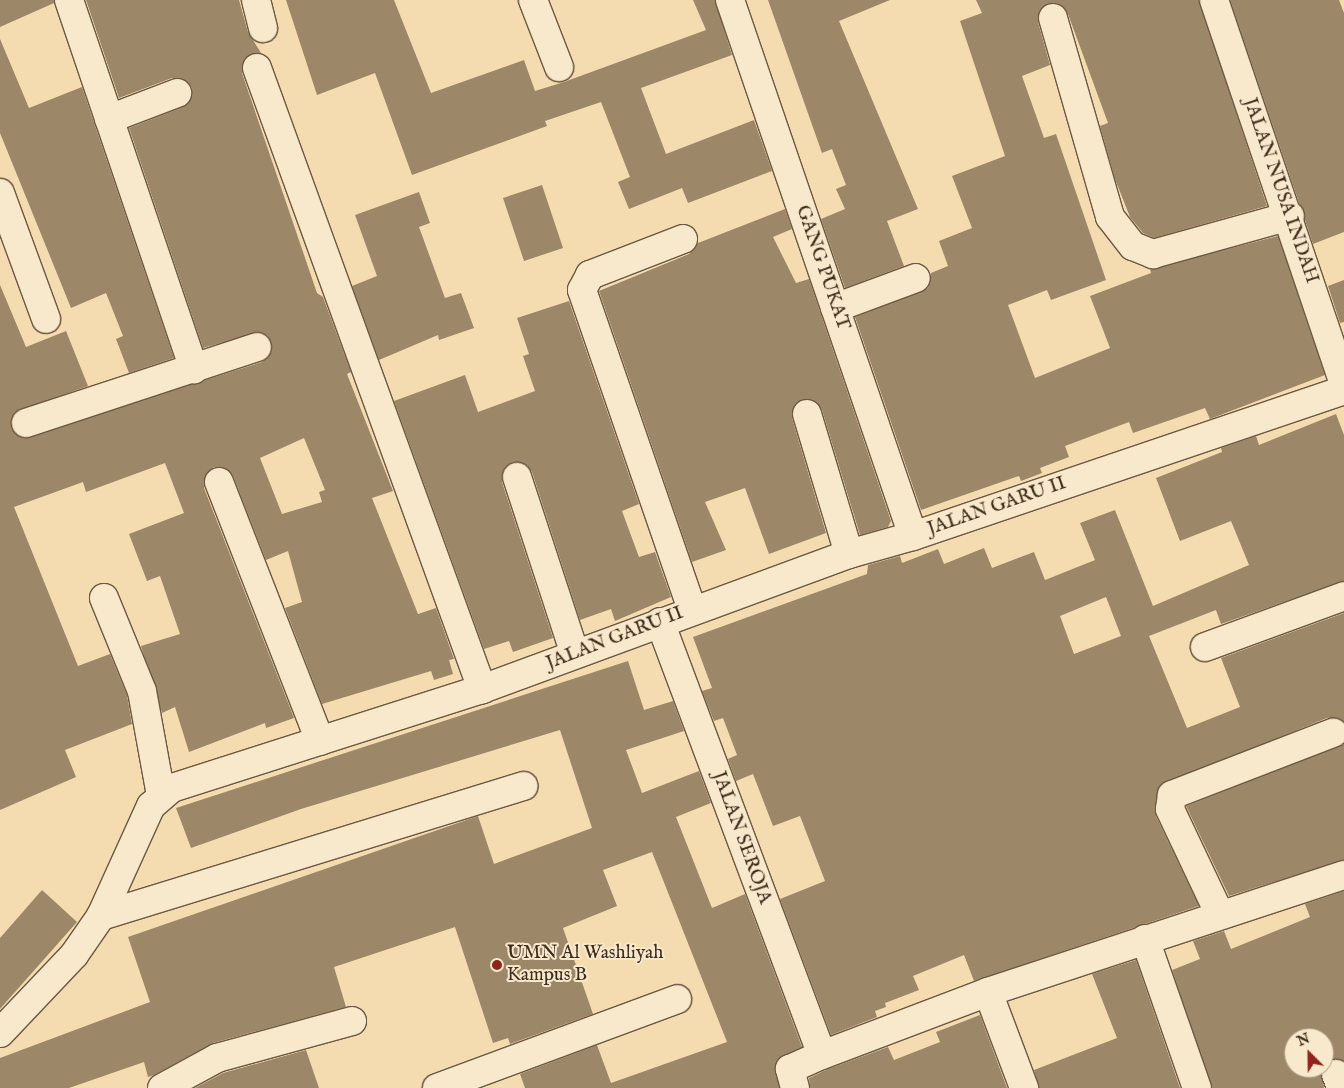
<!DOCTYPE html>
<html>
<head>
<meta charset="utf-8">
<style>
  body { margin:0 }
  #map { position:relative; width:1344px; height:1088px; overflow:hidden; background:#f4dbb0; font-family:"IM FELL English",serif }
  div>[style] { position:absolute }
  .building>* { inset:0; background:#9d8769 }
  .roads { filter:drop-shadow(1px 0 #6c5842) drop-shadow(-1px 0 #6c5842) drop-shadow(0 1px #6c5842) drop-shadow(0 -1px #6c5842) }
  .minor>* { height:28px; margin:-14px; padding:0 14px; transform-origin:14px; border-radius:14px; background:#f8e8cc }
  .dots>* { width:14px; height:14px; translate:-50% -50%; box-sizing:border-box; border:2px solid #f8e8cc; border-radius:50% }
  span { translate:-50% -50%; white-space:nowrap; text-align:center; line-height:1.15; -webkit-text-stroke:4px #f8e8cc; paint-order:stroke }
  .street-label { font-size:19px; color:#3e2c1d }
  .poi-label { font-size:19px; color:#3e2c1d }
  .left { translate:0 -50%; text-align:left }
  .north { position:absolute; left:1284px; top:1028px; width:50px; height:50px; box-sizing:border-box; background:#f8e8cc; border:1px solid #ae9d86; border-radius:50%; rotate:337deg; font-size:14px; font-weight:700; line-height:20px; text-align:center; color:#3e2c1d }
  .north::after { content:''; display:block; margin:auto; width:18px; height:22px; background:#8f2418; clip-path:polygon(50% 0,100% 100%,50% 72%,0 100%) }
</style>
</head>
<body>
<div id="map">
  <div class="building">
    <i style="clip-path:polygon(0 0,54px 0,54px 3px,0 27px)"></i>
    <i style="clip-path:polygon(evenodd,86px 0,239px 0,248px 32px,261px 53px,245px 58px,242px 73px,317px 293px,323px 297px,351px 372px,347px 374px,393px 491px,372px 498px,418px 614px,436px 608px,454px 659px,449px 660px,453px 674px,434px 680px,431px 671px,322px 704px,285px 608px,302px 602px,288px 551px,266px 560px,233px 476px,222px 467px,214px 467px,207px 473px,204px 488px,294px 718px,266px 728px,265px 723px,189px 752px,175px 707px,162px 713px,141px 646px,180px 634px,160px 576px,147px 581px,129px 534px,184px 513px,165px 463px,86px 492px,83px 482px,14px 507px,78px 666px,110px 654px,127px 695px,132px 724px,65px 750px,76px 777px,0 810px,0 285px,26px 347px,66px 331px,88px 386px,15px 412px,11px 427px,22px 438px,262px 362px,272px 350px,268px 336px,260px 332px,203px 348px,129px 128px,183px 107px,189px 102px,192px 88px,186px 81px,172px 78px,119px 98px,86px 0,304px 438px,325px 490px,319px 492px,322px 502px,282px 514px,260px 458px,304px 438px)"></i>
    <i style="clip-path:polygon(286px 0,394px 0,431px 93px,524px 60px,535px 91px,564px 82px,706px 30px,693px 0,715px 0,732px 55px,641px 88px,666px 154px,754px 120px,772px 171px,688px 203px,682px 188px,629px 209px,618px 182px,630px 177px,601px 102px,545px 121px,547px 126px,412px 175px,375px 73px,317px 95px)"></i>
    <i style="clip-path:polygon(768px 0,890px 0,839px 21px,918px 209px,887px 221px,904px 266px,845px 288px,821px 219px,845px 209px,836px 189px,846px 185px,832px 149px,822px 153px)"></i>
    <i style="clip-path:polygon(976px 0,1199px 0,1267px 206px,1154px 238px,1143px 233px,1130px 217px,1115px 179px,1100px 126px,1108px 123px,1068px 14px,1057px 3px,1042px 7px,1038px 22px,1050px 65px,1022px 76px,1044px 138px,1056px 134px,1106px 280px,1051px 300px,1047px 290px,1008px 305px,1035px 378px,1110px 348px,1090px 296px,1151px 273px,1150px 269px,1278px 236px,1325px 375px,1210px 419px,1205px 408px,1133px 433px,1129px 422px,1065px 446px,1069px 457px,1040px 468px,1042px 473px,1021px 481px,1019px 476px,921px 510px,855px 317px,928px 288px,931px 273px,948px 266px,939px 241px,972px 228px,952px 176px,1005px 156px,960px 21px,982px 13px)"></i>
    <i style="clip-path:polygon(1230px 0,1339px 0,1344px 13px,1344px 232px,1313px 244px)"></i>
    <i style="clip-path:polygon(0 39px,29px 108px,82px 87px,174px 358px,129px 373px,116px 339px,123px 336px,106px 293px,71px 308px,0 133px)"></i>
    <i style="clip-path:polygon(542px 185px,563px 248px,524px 261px,503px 198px)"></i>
    <i style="clip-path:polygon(419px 192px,430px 223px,419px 227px,445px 298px,461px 293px,474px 328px,439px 340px,438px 335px,379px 360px,352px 286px,377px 276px,355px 215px)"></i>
    <i style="clip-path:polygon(785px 209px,792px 229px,773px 237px,796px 283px,809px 279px,891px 521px,888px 527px,860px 535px,822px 410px,817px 402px,803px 399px,795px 404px,792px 418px,826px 533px,769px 554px,745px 488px,705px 502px,726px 550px,692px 562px,599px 291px,689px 254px,698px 243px)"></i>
    <i style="clip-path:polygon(1344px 280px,1344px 322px,1340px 323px,1328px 286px)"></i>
    <i style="clip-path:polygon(569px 301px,639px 504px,622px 511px,639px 557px,655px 552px,671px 597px,615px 621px,611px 609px,580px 620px,532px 472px,527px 465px,513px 462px,505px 467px,502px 482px,553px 638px,513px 652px,509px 641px,484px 649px,394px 401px,465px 375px,478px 412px,535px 391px,523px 356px,529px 354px,517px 318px)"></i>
    <i style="clip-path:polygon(evenodd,1336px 414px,1344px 435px,1344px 581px,1221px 624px,1216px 610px,1149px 636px,1187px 728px,1240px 707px,1221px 658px,1344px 613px,1344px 722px,1327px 718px,1160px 786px,1156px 816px,1199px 906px,974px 981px,964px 955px,913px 976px,919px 990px,885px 1003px,886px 1007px,875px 1011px,877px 1017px,831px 1035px,780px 899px,825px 881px,800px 816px,773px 826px,753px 774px,736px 781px,728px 759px,737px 755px,723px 718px,714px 721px,702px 691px,712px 688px,693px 637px,867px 574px,868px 565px,900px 556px,902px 563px,938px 549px,944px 564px,984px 548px,992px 568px,1034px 552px,1045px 580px,1095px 560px,1080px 523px,1115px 510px,1153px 606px,1249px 565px,1231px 521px,1180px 541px,1156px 478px,1222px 452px,1221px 448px,1256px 436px,1259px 445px,1336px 414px,1106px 597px,1121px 636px,1074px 654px,1060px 616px,1106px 597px)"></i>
    <i style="clip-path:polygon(628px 661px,644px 710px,673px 701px,684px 731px,626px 750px,642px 793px,699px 771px,711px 803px,676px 817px,712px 908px,745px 894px,802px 1047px,778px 1059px,779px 1088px,525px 1088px,520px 1074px,597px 1045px,611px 1083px,727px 1042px,652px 852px,603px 870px,617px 906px,563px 928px,593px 1014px,510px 1044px,508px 1038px,493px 1043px,455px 927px,334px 967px,346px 1007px,213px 1043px,154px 1075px,148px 1077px,144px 1062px,69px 1088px,0 1088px,0 1058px,150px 1002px,128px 937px,478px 816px,494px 864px,592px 828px,560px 730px,301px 809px,191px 848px,176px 808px)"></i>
    <i style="clip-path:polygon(1344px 744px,1344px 860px,1229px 896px,1186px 806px)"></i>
    <i style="clip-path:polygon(42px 890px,77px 922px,0 1009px,0 938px)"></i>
    <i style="clip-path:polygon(1344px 891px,1344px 1061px,1331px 1059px,1324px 1064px,1324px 1038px,1294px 1038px,1294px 1068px,1322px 1068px,1324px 1088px,1212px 1088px,1172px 970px,1200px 959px,1193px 941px,1224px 931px,1231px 949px,1310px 917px,1305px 904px)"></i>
    <i style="clip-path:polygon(1136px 960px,1180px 1088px,1039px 1088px,1034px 1070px,1117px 1038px,1092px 974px)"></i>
    <i style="clip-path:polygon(980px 1015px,1007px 1088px,810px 1088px,809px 1078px,828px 1069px,888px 1047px,894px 1060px,940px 1042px,936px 1032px)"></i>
    <i style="clip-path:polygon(306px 1050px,319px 1088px,195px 1088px,223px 1073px)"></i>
  </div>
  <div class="roads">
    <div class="minor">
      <i style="left:69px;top:0;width:390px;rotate:71.3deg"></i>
      <i style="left:256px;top:0;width:29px;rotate:76deg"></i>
      <i style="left:533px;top:0;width:72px;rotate:68.8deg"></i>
      <i style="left:730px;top:0;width:566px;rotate:71.15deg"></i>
      <i style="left:1214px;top:0;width:404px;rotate:71.3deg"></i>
      <i style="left:1053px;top:18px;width:207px;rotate:74deg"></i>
      <i style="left:1110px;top:217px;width:37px;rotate:52deg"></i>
      <i style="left:1133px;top:246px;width:22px;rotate:22deg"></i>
      <i style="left:1153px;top:254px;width:142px;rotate:-15.5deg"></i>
      <i style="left:257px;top:68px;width:661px;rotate:70.08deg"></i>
      <i style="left:109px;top:119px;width:73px;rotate:-20.9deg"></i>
      <i style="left:0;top:193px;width:134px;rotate:69.9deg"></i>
      <i style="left:683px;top:239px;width:100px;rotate:158.8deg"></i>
      <i style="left:590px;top:275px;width:17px;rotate:118deg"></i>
      <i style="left:582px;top:290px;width:338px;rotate:71deg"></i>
      <i style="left:835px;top:308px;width:86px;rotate:-20.3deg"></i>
      <i style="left:807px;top:414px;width:146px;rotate:73.3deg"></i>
      <i style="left:26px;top:423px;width:243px;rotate:-18.2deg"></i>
      <i style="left:517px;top:477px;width:186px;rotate:71.9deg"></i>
      <i style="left:219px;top:482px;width:278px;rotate:68.7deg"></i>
      <i style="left:104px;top:598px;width:100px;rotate:67.8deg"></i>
      <i style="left:142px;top:691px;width:107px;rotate:79.7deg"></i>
      <i style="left:660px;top:622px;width:462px;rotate:69.5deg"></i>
      <i style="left:1205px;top:647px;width:148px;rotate:-20.1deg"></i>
      <i style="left:1220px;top:915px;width:117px;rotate:-115.3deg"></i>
      <i style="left:1170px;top:809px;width:14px;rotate:-82deg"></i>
      <i style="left:1172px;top:795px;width:173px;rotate:-21.1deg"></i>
      <i style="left:101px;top:916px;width:442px;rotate:-17.1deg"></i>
      <i style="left:1145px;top:939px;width:158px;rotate:70.8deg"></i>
      <i style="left:988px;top:992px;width:103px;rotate:69.4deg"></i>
      <i style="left:0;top:1033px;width:108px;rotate:-46.5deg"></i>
      <i style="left:74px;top:955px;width:47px;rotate:-55.3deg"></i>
      <i style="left:101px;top:916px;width:121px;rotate:-65.6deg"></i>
      <i style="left:151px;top:806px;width:28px;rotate:-41deg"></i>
      <i style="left:172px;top:788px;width:325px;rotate:-17.7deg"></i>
      <i style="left:482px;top:689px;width:391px;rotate:-20.2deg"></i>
      <i style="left:849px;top:554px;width:66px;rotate:-15.7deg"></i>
      <i style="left:913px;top:536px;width:455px;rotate:-18.7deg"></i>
      <i style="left:1336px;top:1074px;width:15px;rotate:70deg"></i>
      <i style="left:162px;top:1088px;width:63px;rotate:-28.6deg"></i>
      <i style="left:217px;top:1058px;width:140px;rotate:-15.3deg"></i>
      <i style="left:437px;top:1088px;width:256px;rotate:-20.3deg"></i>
      <i style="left:795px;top:1088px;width:20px;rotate:-105deg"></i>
      <i style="left:790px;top:1069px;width:35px;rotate:-24deg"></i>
      <i style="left:822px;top:1055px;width:178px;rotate:-20.8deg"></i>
      <i style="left:988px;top:992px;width:375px;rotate:-18.2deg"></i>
    </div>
  </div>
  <div class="dots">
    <i style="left:497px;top:965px;background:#8f2418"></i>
  </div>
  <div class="street-label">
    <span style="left:1280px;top:191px;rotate:71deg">JALAN NUSA INDAH</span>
    <span style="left:822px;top:268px;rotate:71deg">GANG PUKAT</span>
    <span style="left:997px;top:507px;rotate:-19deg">JALAN GARU II</span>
    <span style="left:615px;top:639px;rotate:-21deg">JALAN GARU II</span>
    <span style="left:741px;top:838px;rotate:70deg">JALAN SEROJA</span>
  </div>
  <div class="poi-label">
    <span class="left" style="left:507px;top:965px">UMN Al Washliyah<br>Kampus B</span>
  </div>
  <div class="north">N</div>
</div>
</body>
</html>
